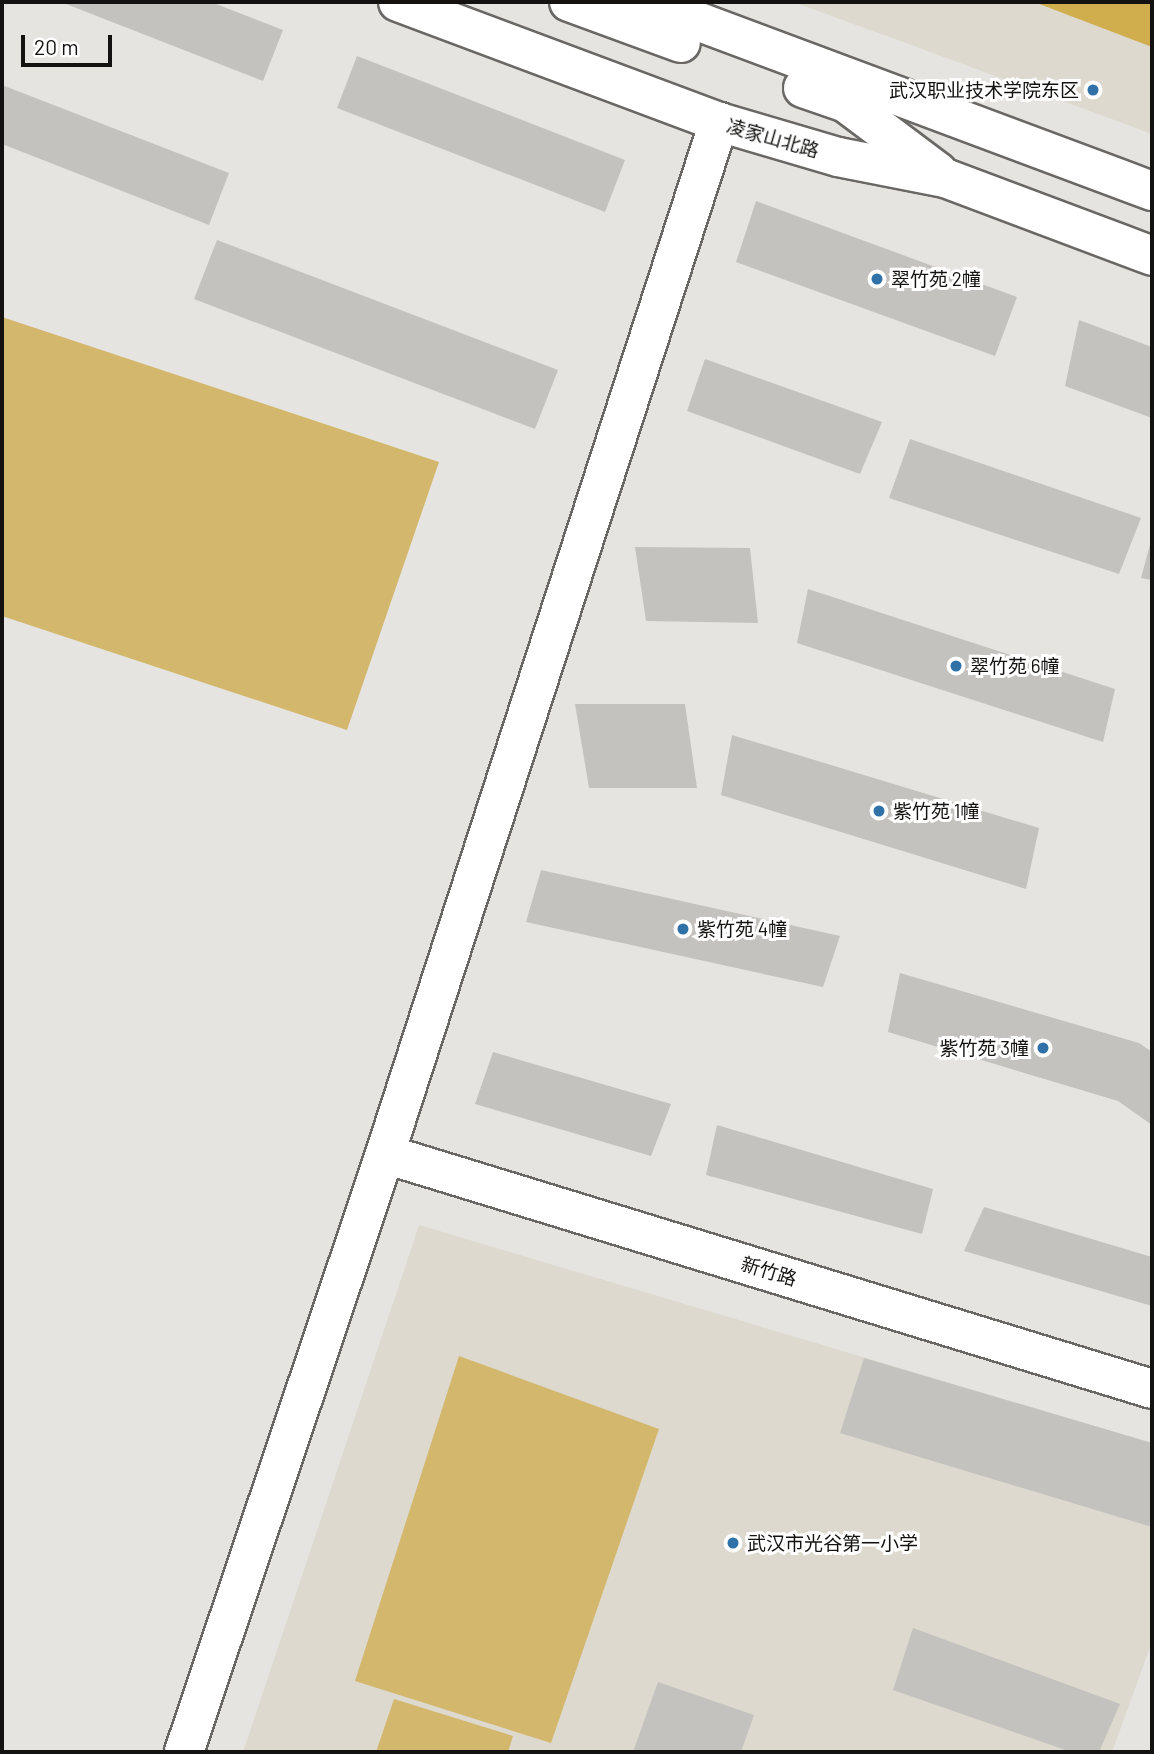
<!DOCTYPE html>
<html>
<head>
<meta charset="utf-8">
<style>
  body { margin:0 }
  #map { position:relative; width:1154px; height:1754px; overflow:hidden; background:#e6e4e0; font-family:Barlow,"Noto Sans SC",sans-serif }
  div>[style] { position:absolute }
  .built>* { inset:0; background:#ddd9ce }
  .green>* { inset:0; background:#d3b76c }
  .forest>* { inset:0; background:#d0ae4d }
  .building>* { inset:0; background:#c4c2be }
  .roads { filter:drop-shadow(2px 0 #6a6865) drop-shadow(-2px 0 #6a6865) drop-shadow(0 2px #6a6865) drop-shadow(0 -2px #6a6865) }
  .secondary>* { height:38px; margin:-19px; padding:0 19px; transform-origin:19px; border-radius:19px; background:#fff }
  .dots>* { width:19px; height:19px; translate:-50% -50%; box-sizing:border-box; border:4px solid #fff; border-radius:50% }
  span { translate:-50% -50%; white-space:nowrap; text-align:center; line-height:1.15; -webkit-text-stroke:6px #fff; paint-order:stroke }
  .poi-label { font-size:19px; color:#131211 }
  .right { translate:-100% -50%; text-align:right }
  .left { translate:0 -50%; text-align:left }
  .street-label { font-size:19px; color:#131211 }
  .frame { position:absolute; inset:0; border:4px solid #131211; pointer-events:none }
  .scale { position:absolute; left:21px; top:35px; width:91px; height:32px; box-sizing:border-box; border:4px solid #131211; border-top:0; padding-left:9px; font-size:21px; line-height:24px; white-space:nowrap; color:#131211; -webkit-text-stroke:5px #fff; paint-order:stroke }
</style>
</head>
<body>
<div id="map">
  <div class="built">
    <i style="clip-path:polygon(793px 2px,1152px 2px,1152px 134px,914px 46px)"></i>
    <i style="clip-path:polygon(419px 1225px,1152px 1443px,1152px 1642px,1112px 1752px,243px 1752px)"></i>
  </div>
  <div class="green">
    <i style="clip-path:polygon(2px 317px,439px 462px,347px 730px,2px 616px)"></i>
    <i style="clip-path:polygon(459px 1356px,659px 1429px,551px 1743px,355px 1681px)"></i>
    <i style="clip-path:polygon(394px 1699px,513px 1736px,508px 1752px,376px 1752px)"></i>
  </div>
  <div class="forest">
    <i style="clip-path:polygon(1034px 2px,1152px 2px,1152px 47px)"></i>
  </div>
  <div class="building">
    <i style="clip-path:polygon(61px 2px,211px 2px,283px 30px,263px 81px)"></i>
    <i style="clip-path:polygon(357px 56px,625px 160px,605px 212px,337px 108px)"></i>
    <i style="clip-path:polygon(2px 85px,229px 173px,209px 225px,2px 144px)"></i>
    <i style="clip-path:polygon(756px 201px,1017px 297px,995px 356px,736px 262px)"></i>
    <i style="clip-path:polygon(217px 240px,558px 370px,535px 429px,194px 299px)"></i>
    <i style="clip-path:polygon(1079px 320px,1152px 347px,1152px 418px,1065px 386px)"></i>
    <i style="clip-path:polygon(705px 359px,882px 422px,860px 474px,687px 411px)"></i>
    <i style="clip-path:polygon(910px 439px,1141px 518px,1119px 574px,889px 498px)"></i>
    <i style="clip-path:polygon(1151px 541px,1152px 541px,1152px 580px,1141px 578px)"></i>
    <i style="clip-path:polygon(635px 547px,750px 548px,758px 623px,646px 621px)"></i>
    <i style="clip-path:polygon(808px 589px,1115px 689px,1103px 742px,797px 643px)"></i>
    <i style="clip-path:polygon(575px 704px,685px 704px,697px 788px,589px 788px)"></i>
    <i style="clip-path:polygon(732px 735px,1039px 828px,1026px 889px,721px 795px)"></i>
    <i style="clip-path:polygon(541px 870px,840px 936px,823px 987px,526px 922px)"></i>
    <i style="clip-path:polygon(900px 973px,1139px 1043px,1152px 1052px,1152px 1125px,1118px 1101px,888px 1032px)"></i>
    <i style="clip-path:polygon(493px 1052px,671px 1104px,651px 1156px,475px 1104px)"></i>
    <i style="clip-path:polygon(717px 1125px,933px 1189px,922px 1234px,706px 1175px)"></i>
    <i style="clip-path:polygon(984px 1207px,1152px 1257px,1152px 1306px,964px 1251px)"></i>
    <i style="clip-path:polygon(864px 1358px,1152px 1443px,1152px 1527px,840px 1433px)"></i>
    <i style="clip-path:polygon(913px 1628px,1120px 1704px,1099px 1752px,1071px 1752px,893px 1690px)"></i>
    <i style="clip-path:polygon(658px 1682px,754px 1715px,741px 1752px,633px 1752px)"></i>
  </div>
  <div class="roads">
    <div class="secondary">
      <i style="left:398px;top:2px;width:343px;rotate:20.5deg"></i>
      <i style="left:719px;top:122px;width:124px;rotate:16.4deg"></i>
      <i style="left:838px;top:157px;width:109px;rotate:11.1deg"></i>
      <i style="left:945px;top:178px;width:221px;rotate:20.6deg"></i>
      <i style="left:569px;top:2px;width:119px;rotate:20.1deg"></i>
      <i style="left:646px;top:2px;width:540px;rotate:20.48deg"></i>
      <i style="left:803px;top:88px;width:46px;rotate:19.2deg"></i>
      <i style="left:846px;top:103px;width:115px;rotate:36.9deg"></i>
      <i style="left:385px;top:1154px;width:802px;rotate:17.03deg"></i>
      <i style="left:184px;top:1752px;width:631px;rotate:-71.42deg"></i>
      <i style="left:385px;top:1154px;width:1085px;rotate:-72.07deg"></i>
    </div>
  </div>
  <div class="dots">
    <i style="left:1093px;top:90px;background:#3072a8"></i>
    <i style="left:877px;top:279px;background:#3072a8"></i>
    <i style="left:956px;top:666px;background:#3072a8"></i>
    <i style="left:879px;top:811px;background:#3072a8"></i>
    <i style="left:683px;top:929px;background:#3072a8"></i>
    <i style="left:1043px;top:1048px;background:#3072a8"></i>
    <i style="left:733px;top:1543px;background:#3072a8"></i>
  </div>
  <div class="poi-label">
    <span class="right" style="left:1079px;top:90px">武汉职业技术学院东区</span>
    <span class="left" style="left:891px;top:279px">翠竹苑 2幢</span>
    <span class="left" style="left:970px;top:666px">翠竹苑 6幢</span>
    <span class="left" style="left:893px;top:811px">紫竹苑 1幢</span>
    <span class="left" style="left:697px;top:929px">紫竹苑 4幢</span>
    <span class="right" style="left:1029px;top:1048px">紫竹苑 3幢</span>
    <span class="left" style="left:747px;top:1543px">武汉市光谷第一小学</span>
  </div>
  <div class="street-label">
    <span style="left:773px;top:138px;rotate:16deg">凌家山北路</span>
    <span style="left:769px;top:1271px;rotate:17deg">新竹路</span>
  </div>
  <div class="frame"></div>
  <div class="scale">20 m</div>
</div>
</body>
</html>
